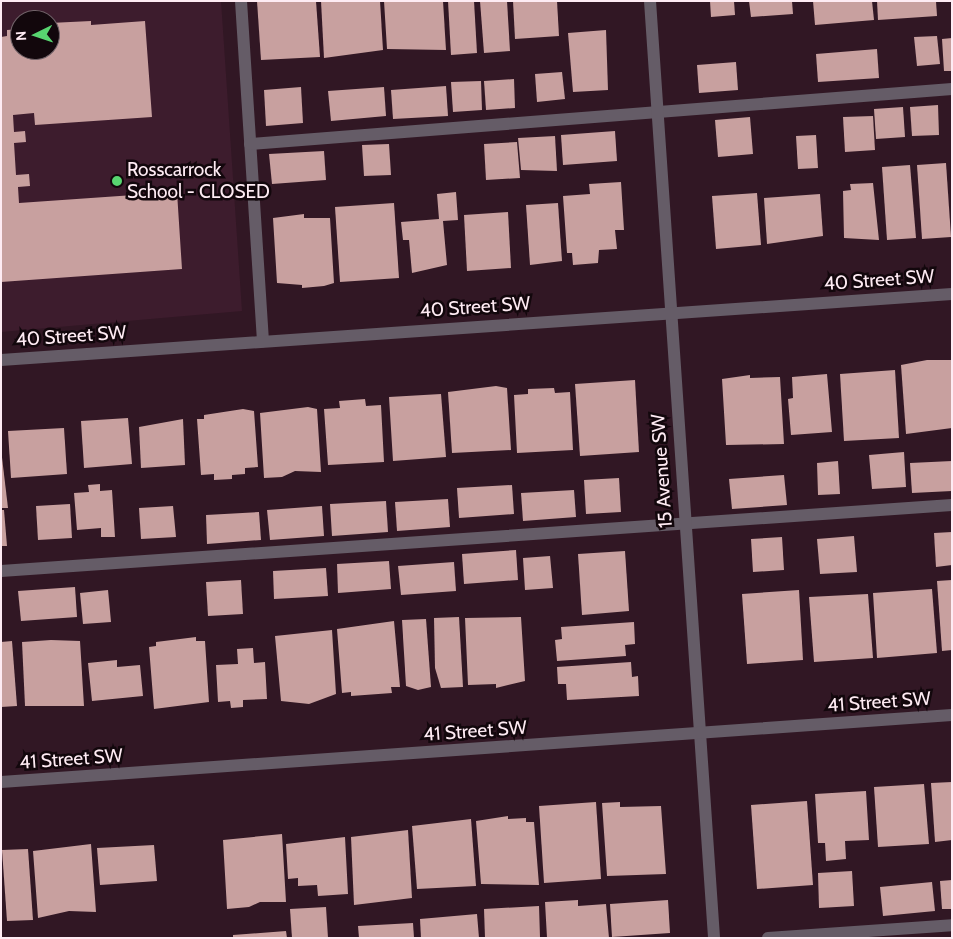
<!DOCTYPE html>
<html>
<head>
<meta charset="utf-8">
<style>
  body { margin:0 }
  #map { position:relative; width:953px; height:939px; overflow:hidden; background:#311724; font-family:Cabin,sans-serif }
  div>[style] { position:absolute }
  .built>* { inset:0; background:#3d1c2d }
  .building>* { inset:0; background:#c8a09f }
  .service>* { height:12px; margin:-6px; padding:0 6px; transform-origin:6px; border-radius:6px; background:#655c67 }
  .minor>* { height:12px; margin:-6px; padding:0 6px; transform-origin:6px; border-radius:6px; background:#655c67 }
  .dots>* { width:14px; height:14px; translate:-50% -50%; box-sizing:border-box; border:2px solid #12070c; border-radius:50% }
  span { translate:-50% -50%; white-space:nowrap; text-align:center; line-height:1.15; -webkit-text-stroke:5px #12070c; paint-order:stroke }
  .poi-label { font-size:19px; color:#feebf3 }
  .left { translate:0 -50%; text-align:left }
  .street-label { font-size:19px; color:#feebf3 }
  .frame { position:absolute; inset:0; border:2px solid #feebf3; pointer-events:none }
  .north { position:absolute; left:10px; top:10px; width:50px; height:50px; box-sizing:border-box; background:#12070c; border:1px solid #706268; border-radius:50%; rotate:266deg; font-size:14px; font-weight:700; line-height:20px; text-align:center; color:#feebf3 }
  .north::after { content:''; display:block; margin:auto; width:18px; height:22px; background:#58d570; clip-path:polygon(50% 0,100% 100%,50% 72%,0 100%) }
</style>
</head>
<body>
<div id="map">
  <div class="built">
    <i style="clip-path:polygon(evenodd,1px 1px,221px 1px,242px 311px,1px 332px,1px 1px,20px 20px,50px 20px,50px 50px,20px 50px,20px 20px)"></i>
  </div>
  <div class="building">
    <i style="clip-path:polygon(257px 1px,316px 1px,320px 57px,261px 60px)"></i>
    <i style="clip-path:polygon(321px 1px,380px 1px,383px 50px,324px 58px)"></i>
    <i style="clip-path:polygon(384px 1px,443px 1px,446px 50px,387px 49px)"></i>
    <i style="clip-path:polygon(448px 1px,474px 1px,477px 53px,451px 55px)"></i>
    <i style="clip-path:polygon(480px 1px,507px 1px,510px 51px,484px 53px)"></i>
    <i style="clip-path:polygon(513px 1px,557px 1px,559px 36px,515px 39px)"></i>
    <i style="clip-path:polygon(710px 1px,734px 1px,735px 15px,711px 17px)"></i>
    <i style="clip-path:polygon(749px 1px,792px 1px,793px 14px,751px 17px)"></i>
    <i style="clip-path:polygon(813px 1px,872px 1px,874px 20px,815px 25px)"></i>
    <i style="clip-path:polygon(877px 1px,936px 1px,937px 16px,878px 20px)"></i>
    <i style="clip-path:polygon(91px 21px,91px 25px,145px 21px,152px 117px,35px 125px,34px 113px,13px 115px,14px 132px,25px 131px,26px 142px,14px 143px,16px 175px,29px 174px,30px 186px,18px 187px,19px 203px,177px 192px,182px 269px,1px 282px,1px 37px,7px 36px,7px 30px,20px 29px,20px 50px,50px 50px,50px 23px)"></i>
    <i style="clip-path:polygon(606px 30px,608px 90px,573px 92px,568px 33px)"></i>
    <i style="clip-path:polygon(937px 36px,940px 64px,917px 66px,914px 37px)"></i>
    <i style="clip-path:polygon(952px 38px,952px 71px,944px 71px,942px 39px)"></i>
    <i style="clip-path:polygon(877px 49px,879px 78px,818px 82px,816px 54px)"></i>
    <i style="clip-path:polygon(736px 62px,738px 90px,699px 93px,697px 65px)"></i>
    <i style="clip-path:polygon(562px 72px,565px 99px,537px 102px,535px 74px)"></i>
    <i style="clip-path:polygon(514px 79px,515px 108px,486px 110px,484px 81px)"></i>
    <i style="clip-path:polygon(481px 81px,482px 110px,453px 112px,451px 82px)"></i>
    <i style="clip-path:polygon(446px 86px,448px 116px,393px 119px,391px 90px)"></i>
    <i style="clip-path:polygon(301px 87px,303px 123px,266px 126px,264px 90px)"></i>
    <i style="clip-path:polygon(384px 87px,386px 116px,331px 121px,328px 91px)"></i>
    <i style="clip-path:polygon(938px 105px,939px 135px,912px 136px,910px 107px)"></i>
    <i style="clip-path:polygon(903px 107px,905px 137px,876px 139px,874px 109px)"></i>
    <i style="clip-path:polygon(873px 116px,875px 150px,845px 152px,843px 117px)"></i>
    <i style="clip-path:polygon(750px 117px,753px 154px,718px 157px,715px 120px)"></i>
    <i style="clip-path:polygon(615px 131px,617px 161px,563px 165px,561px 135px)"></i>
    <i style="clip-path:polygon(816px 135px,818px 168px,798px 169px,796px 136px)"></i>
    <i style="clip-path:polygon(555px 136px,557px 171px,521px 170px,518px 138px)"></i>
    <i style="clip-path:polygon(517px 142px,520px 178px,486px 180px,484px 144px)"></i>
    <i style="clip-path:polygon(389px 144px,391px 175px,364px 176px,362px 145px)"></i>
    <i style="clip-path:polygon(324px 151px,326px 180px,272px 184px,269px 154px)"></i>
    <i style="clip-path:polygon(946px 163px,951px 237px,922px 239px,917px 165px)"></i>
    <i style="clip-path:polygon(910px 165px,916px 238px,887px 240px,882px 167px)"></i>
    <i style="clip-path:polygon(621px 182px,624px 230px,615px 230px,617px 249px,599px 250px,598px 263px,573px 265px,572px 253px,567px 253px,563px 196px,590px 194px,589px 184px)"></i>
    <i style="clip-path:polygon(873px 183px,879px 240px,844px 238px,843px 191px,851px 190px,850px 184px)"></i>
    <i style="clip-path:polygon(456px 192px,458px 220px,443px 221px,447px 265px,412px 273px,409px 240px,403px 240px,401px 222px,439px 219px,437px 194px)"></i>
    <i style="clip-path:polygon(757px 193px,761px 245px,716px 249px,712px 196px)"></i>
    <i style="clip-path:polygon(820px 194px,823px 236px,767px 244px,764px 198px)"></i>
    <i style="clip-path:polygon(394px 203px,399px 278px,340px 282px,335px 207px)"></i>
    <i style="clip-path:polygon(558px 203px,562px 261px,530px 265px,526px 205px)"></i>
    <i style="clip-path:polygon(508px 212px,511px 268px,467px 271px,464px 215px)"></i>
    <i style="clip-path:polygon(304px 214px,304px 218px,330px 218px,334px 283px,324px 286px,302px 288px,302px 285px,277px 283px,273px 218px)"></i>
    <i style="clip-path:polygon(927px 360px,952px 360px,952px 428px,906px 434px,901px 365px)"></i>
    <i style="clip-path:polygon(895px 370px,899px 438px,844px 441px,840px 374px)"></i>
    <i style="clip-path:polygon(827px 374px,832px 432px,791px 435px,788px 399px,793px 398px,792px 377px)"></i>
    <i style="clip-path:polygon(750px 375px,750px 378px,780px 377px,784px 444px,726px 445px,722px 379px)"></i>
    <i style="clip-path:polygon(635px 380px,639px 452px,580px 456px,575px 384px)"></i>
    <i style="clip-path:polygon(496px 386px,507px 388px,511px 450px,452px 453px,448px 392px)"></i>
    <i style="clip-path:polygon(554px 388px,555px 393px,570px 392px,573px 450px,517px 453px,514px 395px,528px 394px,528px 389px)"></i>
    <i style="clip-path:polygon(441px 394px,446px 457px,393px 461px,389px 397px)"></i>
    <i style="clip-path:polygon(365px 399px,366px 406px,381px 405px,384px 462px,328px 465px,324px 409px,340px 408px,339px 401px)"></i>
    <i style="clip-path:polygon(308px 407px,317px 409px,321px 472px,295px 471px,282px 477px,264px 478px,260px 413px)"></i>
    <i style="clip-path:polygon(243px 409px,254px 411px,258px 467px,245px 468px,245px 474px,232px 475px,232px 479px,214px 480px,214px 474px,201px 475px,197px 419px,204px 419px,204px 415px)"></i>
    <i style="clip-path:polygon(128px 418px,132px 464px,84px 468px,81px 421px)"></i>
    <i style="clip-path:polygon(183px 419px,185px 465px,141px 468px,139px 427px)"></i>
    <i style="clip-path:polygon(64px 428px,67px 474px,11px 478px,8px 431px)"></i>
    <i style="clip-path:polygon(1px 449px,8px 508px,1px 508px)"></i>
    <i style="clip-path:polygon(904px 452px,906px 487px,872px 489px,869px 455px)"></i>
    <i style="clip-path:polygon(838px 461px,840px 494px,818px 495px,817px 463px)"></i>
    <i style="clip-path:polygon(952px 461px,952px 491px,912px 493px,910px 463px)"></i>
    <i style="clip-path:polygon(784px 475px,787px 505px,732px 509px,729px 479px)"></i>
    <i style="clip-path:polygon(619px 478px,621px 512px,586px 514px,584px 480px)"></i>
    <i style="clip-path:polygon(100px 484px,100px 491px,112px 490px,115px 537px,101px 537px,101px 528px,77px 530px,74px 493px,89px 492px,88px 485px)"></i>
    <i style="clip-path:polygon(512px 485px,514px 514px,459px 518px,457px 488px)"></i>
    <i style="clip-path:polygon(574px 490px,576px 517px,523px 521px,521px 493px)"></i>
    <i style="clip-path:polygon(448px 499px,450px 527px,397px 531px,395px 502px)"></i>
    <i style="clip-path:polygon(386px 501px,388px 532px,332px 536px,330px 504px)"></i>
    <i style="clip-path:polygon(70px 504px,72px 538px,38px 540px,36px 506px)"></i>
    <i style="clip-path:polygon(173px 506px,176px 537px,141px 539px,139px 508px)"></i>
    <i style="clip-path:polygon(322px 506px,324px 536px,270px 540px,267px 510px)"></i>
    <i style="clip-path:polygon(1px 510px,4px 510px,7px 546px,1px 546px)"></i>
    <i style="clip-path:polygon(259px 512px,261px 540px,207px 544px,206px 515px)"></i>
    <i style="clip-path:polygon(952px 532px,952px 565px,936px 567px,934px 533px)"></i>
    <i style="clip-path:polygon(854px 536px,857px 572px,820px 574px,817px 539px)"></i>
    <i style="clip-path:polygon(782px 537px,784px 570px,753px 572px,751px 539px)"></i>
    <i style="clip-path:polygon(516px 550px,518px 580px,464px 584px,462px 554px)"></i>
    <i style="clip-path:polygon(625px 551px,629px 611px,582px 615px,578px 554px)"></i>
    <i style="clip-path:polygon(550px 556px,553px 588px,525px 590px,523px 558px)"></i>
    <i style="clip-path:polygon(389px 561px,391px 589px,338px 593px,337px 564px)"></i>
    <i style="clip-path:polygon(454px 562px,456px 591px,401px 595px,398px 566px)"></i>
    <i style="clip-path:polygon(326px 568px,328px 596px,274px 599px,273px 571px)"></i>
    <i style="clip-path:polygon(241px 580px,243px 614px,208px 616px,206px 582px)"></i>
    <i style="clip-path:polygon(952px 580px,952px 650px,942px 651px,937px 581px)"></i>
    <i style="clip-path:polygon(75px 587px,77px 617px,21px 621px,18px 591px)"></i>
    <i style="clip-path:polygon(932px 589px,937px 653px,877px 658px,873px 593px)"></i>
    <i style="clip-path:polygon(108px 590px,111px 622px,83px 624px,80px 593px)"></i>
    <i style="clip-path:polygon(799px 590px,803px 660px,747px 664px,742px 594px)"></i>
    <i style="clip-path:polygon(868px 594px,873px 658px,814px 662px,809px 597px)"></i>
    <i style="clip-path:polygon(459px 617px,463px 687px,441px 688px,435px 668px,434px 618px)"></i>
    <i style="clip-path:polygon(521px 617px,525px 681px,496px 688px,496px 684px,468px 685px,465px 618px)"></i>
    <i style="clip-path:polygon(426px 619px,431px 687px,418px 690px,406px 686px,402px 620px)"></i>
    <i style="clip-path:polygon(394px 621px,400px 687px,391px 687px,392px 693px,351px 696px,351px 692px,342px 693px,337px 629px)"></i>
    <i style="clip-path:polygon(634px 622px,635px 644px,625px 645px,626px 656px,557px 661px,555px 640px,562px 639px,561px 627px)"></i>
    <i style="clip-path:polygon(332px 630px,336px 694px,309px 704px,281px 701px,275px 636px)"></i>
    <i style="clip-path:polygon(196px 637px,196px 641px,205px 641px,209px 702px,154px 709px,149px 647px,156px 646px,156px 642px)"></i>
    <i style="clip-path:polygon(51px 640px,80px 641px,84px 706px,25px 706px,22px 642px)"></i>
    <i style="clip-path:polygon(12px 641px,17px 706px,1px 707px,1px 642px)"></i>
    <i style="clip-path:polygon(253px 648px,254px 663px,265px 662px,267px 699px,243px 700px,243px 707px,231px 708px,230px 701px,218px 702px,216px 665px,238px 664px,237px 649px)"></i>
    <i style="clip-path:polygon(117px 660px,117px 667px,140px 665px,143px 696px,92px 701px,88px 663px)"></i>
    <i style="clip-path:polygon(631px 662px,632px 677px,638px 676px,639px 696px,567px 700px,566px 684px,558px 684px,557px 667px)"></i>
    <i style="clip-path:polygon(952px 782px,952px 840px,935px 842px,931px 783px)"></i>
    <i style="clip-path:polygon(924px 784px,929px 844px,878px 847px,874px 787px)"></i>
    <i style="clip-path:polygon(866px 791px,869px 840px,845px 841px,846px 859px,826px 861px,825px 843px,818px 843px,815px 794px)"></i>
    <i style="clip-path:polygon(807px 801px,813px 885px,757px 889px,751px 805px)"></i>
    <i style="clip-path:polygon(596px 802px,601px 879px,544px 883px,539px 806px)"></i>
    <i style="clip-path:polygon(620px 802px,620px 807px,661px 806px,666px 874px,607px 876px,602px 803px)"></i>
    <i style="clip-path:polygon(508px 816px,508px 819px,526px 818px,526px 822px,534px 822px,539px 885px,481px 884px,476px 821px)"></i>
    <i style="clip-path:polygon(471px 819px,476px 886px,417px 889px,412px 826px)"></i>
    <i style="clip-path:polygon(408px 830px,412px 898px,354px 905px,351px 837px)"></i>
    <i style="clip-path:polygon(282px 834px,286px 902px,260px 902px,249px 907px,227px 909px,223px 840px)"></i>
    <i style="clip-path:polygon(345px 837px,348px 894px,318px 896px,317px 885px,298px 886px,298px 878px,288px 879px,286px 844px)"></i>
    <i style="clip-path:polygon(91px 844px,96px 912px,69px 911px,38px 918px,33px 851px)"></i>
    <i style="clip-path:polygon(154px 845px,157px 881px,100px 885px,97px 848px)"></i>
    <i style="clip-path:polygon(28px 849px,33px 920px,7px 921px,2px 850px)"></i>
    <i style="clip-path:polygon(852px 871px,854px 906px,819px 908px,818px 873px)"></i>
    <i style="clip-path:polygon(952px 880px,952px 909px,942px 909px,940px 881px)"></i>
    <i style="clip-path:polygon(932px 882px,935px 911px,883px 916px,880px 887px)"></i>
    <i style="clip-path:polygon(578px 900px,578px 906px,606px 904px,609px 938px,547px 938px,545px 902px)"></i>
    <i style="clip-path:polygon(668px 900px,670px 933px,612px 937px,610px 904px)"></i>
    <i style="clip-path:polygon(539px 906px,540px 937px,485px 938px,484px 909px)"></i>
    <i style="clip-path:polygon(326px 907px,328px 938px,292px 938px,290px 909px)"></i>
    <i style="clip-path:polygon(477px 914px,479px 938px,421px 938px,420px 919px)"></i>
    <i style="clip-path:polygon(413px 923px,414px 938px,359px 938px,358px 926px)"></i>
    <i style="clip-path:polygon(286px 931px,287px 938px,233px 938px,233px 935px)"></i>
  </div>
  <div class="service">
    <i style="left:241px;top:1px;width:341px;rotate:86.3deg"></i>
    <i style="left:250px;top:144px;width:704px;rotate:-4.48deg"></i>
    <i style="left:1px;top:571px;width:953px;rotate:-3.97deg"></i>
    <i style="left:768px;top:938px;width:184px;rotate:-4deg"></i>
  </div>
  <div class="minor">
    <i style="left:650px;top:1px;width:939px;rotate:86.09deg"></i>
    <i style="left:1px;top:360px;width:953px;rotate:-3.97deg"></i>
    <i style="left:1px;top:782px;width:953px;rotate:-4.03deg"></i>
  </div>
  <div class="dots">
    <i style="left:117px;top:181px;background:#58d570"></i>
  </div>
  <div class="poi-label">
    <span class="left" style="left:127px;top:181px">Rosscarrock<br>School - CLOSED</span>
  </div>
  <div class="street-label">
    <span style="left:879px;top:280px;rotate:-4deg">40 Street SW</span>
    <span style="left:475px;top:307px;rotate:-4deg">40 Street SW</span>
    <span style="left:71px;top:336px;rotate:-4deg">40 Street SW</span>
    <span style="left:662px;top:471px;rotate:-94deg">15 Avenue SW</span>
    <span style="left:879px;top:702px;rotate:-4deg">41 Street SW</span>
    <span style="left:475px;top:731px;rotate:-4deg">41 Street SW</span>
    <span style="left:71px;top:759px;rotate:-4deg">41 Street SW</span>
  </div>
  <div class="frame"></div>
  <div class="north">N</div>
</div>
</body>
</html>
